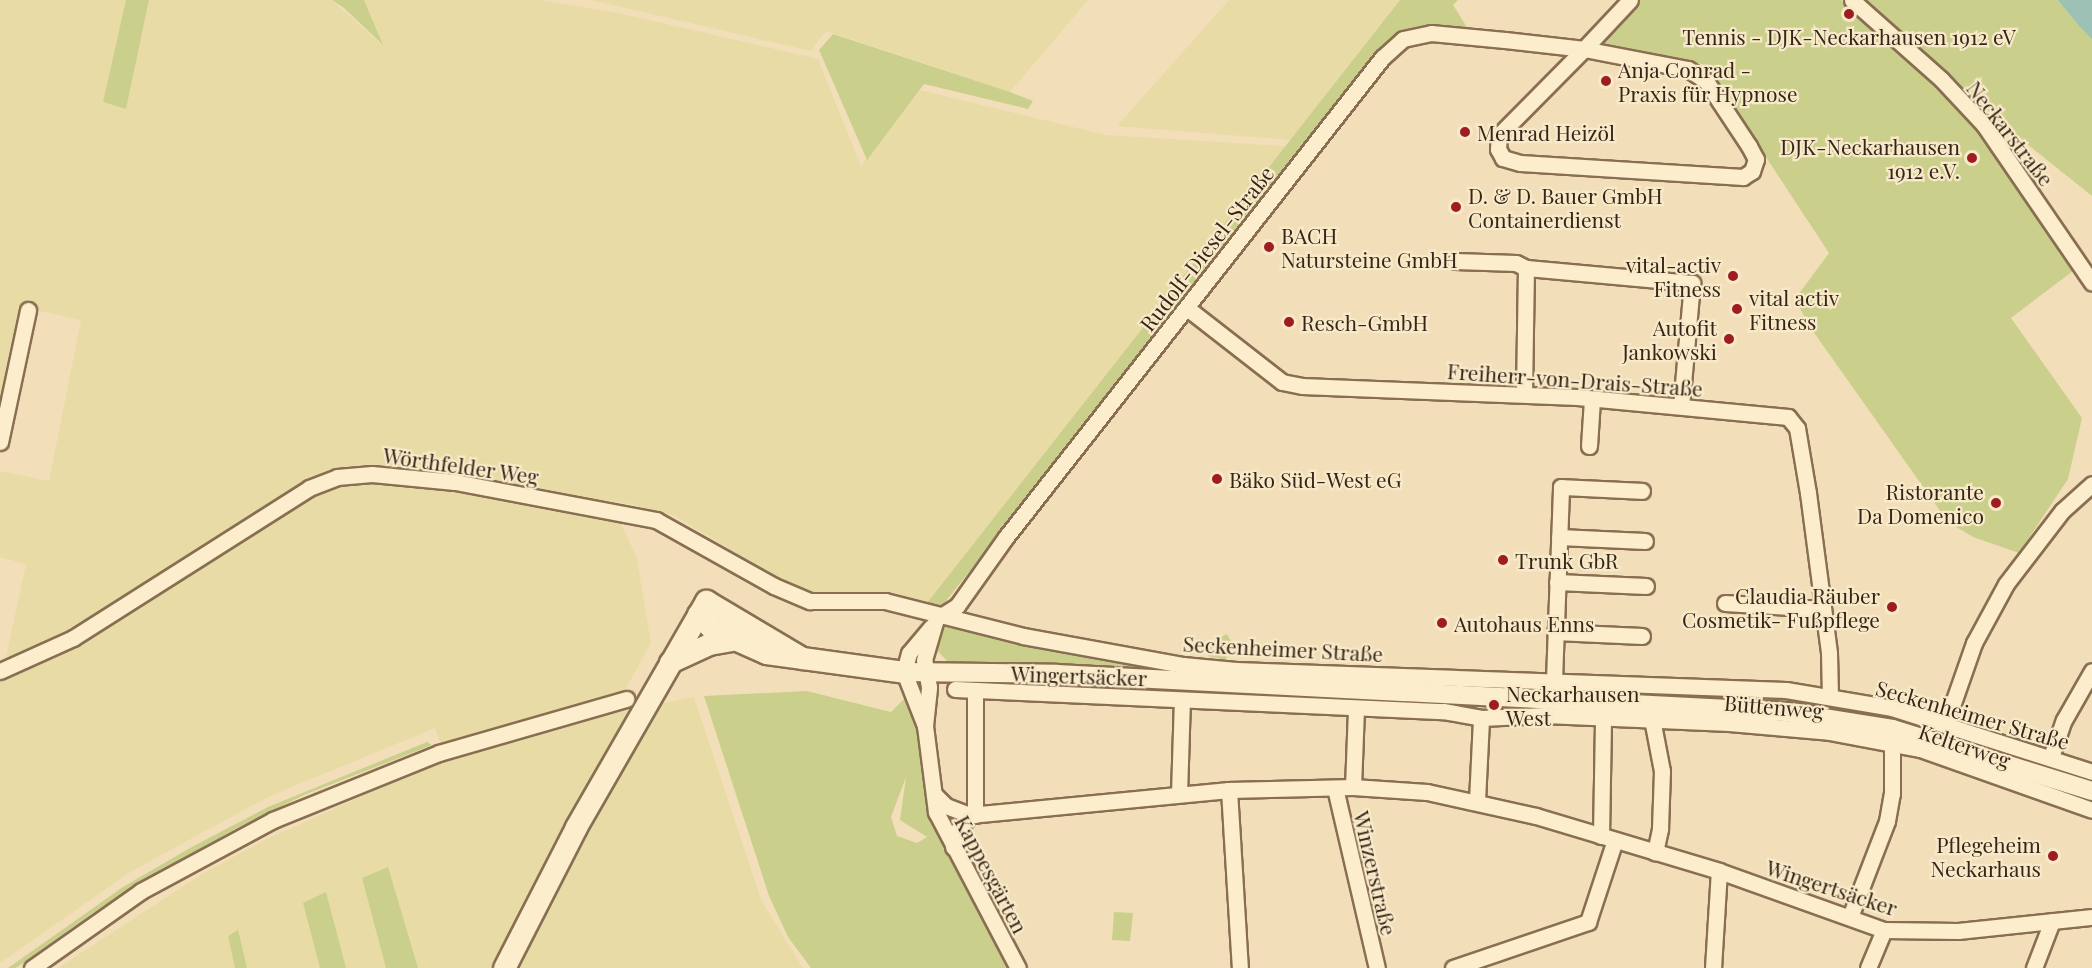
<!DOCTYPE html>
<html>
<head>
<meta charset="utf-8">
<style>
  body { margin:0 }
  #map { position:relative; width:2092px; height:968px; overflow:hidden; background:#f2dfb9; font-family:"Playfair Display",serif }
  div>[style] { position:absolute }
  .farmland>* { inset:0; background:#e8dba5 }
  .green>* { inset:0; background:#cad08c }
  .water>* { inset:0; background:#9ec1b6 }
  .roads { filter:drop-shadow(2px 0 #896e52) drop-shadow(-2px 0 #896e52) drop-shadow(0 2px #896e52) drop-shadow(0 -2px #896e52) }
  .minor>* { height:15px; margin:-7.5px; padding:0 7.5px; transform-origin:7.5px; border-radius:7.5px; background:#fcedcc }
  .tertiary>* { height:18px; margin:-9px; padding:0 9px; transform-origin:9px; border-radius:9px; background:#fcedcc }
  .secondary>* { height:21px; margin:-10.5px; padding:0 10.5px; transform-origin:10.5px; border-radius:10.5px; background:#fcedcc }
  .dots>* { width:16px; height:16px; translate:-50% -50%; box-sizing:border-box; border:3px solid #f8e9c9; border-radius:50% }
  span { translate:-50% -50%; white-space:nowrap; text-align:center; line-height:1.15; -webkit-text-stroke:4.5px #f8e9c9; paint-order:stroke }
  .poi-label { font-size:21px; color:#362619 }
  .left { translate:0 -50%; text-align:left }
  .right { translate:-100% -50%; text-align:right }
  .street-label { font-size:21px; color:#362619 }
</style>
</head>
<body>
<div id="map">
  <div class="farmland">
    <i style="clip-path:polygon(0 0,126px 0,103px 102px,126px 109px,149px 0,332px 0,381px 44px,364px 0,539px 0,614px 12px,818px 59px,861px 166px,920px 90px,1106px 135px,1286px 146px,927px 603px,897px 595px,822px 596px,799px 591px,675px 516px,631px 504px,357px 467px,340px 470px,72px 631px,5px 662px,26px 564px,0 557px,0 471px,49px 481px,81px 320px,25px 308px,0 420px)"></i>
    <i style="clip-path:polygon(591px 0,1088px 0,1010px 92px,826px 31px,811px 51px)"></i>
    <i style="clip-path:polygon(1229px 0,1400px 0,1291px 140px,1117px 126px)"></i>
    <i style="clip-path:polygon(354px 477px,488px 493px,620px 521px,637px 559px,651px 643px,625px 690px,440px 743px,435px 728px,270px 796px,130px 872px,0 963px,0 674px,314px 489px)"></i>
    <i style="clip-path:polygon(694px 697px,761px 900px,803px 968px,58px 968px,205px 872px,267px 839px,447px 758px,547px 727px)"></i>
  </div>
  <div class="green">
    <i style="clip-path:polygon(126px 0,149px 0,126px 109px,103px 102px)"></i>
    <i style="clip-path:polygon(332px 0,364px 0,383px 45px,344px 8px)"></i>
    <i style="clip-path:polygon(1400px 0,1458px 0,1453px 5px,1470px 32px,1404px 34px,1258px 208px,942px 606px,927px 603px)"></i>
    <i style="clip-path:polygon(1635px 0,1841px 0,1977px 122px,2073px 271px,2011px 318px,2082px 418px,2068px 479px,2019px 553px,1973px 537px,1948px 522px,1810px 327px,1795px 299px,1829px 253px,1712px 75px,1702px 64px,1607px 52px,1601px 46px,1602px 40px)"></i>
    <i style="clip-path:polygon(1860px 0,2092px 0,2092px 196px,1991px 115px)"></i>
    <i style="clip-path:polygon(833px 34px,1010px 92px,1033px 101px,1028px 109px,924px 84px,867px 160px,819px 50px)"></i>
    <i style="clip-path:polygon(942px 620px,1113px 657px,1452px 679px,1439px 685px,948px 662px,933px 646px)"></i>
    <i style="clip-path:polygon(1227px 634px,1231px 642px,1226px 660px,1208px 656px,1209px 643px)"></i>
    <i style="clip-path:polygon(977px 682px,1306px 693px,1473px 704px,1480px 709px,976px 688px)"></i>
    <i style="clip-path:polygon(1527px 687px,1774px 697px,1837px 704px,1948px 728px,2092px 775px,2092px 780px,1978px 742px,1865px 715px,1749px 699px,1523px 689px)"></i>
    <i style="clip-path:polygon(evenodd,807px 691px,891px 712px,907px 696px,920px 720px,924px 777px,932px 813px,1011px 968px,811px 968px,788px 937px,769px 896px,704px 696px,807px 691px,906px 777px,900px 820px,927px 837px,917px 843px,897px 836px,891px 817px,906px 777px)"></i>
    <i style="clip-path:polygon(427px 742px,432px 745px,304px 795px,235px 829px,94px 912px,16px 968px,8px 968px,123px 887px,190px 848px,268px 807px)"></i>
    <i style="clip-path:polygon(435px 762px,277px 828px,194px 871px,134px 906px,48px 968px,40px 968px,120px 911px,270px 826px)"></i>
    <i style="clip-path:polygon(388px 867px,418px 968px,386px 968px,362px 878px)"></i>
    <i style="clip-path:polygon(326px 892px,346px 968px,320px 968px,303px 903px)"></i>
    <i style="clip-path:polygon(1114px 912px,1133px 913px,1130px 941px,1112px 940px)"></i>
    <i style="clip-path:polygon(238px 930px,247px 968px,235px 968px,228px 936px)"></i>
  </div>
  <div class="water">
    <i style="clip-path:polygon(2058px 0,2092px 0,2092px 39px,2080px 27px)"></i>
  </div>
  <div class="roads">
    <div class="minor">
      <i style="left:1852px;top:0;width:119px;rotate:41.6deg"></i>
      <i style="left:1941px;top:79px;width:63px;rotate:46.9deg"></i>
      <i style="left:1984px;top:125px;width:191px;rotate:55.6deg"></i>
      <i style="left:1455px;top:261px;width:61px;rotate:1.9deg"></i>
      <i style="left:1516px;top:263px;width:11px;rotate:27deg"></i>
      <i style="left:1187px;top:308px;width:120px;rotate:37.9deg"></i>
      <i style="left:1282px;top:382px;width:20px;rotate:11deg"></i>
      <i style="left:1302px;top:386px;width:275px;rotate:2.3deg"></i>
      <i style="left:1577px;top:397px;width:212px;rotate:5.4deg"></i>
      <i style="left:1788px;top:417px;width:14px;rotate:51deg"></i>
      <i style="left:1797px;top:428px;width:66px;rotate:80.4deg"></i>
      <i style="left:1808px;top:493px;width:161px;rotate:82.5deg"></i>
      <i style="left:1829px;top:653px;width:44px;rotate:88.7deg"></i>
      <i style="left:1524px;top:394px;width:126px;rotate:-89.1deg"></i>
      <i style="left:1526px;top:268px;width:167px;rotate:5.2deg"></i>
      <i style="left:1692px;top:283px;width:123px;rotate:95.1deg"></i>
      <i style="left:0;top:442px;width:135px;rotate:-78deg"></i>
      <i style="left:1589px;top:446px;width:47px;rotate:-86.3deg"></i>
      <i style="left:1559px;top:537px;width:86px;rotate:2.7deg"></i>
      <i style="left:1557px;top:582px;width:89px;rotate:2.6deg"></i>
      <i style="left:1725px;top:603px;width:98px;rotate:3.5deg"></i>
      <i style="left:931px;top:627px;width:34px;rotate:130deg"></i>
      <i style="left:909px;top:653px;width:20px;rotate:105deg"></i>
      <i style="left:904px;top:672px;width:58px;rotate:68.7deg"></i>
      <i style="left:925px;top:726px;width:87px;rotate:82.7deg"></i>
      <i style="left:936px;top:812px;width:176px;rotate:62.3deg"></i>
      <i style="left:1555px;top:632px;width:87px;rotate:2.6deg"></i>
      <i style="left:0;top:671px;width:80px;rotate:-24.3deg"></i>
      <i style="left:73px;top:638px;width:280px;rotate:-32.4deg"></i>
      <i style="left:309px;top:488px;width:30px;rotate:-21deg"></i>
      <i style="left:337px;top:477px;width:35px;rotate:-5deg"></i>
      <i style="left:372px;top:474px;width:83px;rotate:5.5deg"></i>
      <i style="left:455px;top:482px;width:205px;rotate:10.7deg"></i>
      <i style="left:656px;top:520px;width:135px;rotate:29.2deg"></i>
      <i style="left:774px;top:586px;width:39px;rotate:23deg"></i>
      <i style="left:810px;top:601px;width:75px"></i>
      <i style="left:885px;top:601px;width:142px;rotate:14.2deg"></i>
      <i style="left:1023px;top:636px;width:163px;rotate:10.3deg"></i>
      <i style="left:1183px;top:665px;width:53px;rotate:5.4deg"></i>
      <i style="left:1236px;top:670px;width:550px;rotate:2.08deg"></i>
      <i style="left:1786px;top:690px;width:108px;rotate:9.6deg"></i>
      <i style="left:1892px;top:708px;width:210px;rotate:17.7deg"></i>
      <i style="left:1554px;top:680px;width:193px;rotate:-87.9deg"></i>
      <i style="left:1561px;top:487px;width:81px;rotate:2.8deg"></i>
      <i style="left:955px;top:689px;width:488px;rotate:2.6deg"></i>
      <i style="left:1443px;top:711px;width:39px;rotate:10deg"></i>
      <i style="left:1481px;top:718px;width:64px;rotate:-2.7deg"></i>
      <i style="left:1545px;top:715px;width:184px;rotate:2.5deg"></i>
      <i style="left:1729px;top:723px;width:100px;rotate:5.1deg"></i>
      <i style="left:1829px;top:732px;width:93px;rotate:10.6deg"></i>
      <i style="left:1920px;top:749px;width:182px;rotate:19.5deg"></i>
      <i style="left:975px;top:691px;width:124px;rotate:90deg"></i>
      <i style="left:1652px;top:719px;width:53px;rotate:79.1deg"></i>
      <i style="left:1662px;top:771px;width:58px;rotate:92deg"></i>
      <i style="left:1660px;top:829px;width:24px;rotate:102deg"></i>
      <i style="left:1946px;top:723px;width:85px;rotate:-70.7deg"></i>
      <i style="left:1974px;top:643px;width:67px;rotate:-61.5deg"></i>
      <i style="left:2006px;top:584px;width:92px;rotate:-52.5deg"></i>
      <i style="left:2062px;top:511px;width:40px;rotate:-42deg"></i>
      <i style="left:925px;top:726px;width:39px;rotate:-84deg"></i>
      <i style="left:929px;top:687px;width:27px;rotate:-100deg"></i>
      <i style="left:924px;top:660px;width:43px;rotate:-73.7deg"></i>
      <i style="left:936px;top:619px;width:25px;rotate:-32deg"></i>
      <i style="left:957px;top:606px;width:85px;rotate:-54.6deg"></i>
      <i style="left:1006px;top:537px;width:609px;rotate:-51.87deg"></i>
      <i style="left:1382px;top:58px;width:28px;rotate:-42deg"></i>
      <i style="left:1403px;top:39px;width:29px;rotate:-12deg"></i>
      <i style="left:1431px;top:33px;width:74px;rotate:5.4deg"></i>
      <i style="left:1505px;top:40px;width:80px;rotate:6.5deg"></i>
      <i style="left:1584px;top:49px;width:106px;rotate:10.9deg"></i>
      <i style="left:1688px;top:69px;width:22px;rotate:34deg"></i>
      <i style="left:1706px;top:81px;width:78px;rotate:56.5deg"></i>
      <i style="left:1749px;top:146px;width:15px;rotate:62deg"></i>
      <i style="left:1756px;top:159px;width:13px;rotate:108deg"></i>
      <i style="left:1752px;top:171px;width:11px;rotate:146deg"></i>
      <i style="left:1743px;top:177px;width:223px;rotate:-176.4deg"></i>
      <i style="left:1520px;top:163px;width:18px;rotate:-164deg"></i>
      <i style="left:1503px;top:158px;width:10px;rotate:-119deg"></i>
      <i style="left:1498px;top:149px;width:14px;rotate:-86deg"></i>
      <i style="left:1499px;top:135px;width:121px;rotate:-45.3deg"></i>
      <i style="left:1584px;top:49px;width:67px;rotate:-46.8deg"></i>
      <i style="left:2051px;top:757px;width:39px;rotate:-71deg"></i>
      <i style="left:2064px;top:720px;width:56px;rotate:-60.3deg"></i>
      <i style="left:1353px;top:787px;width:79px;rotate:-87.8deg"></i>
      <i style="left:1335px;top:788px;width:185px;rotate:76.9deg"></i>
      <i style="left:1229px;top:790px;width:178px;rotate:86.5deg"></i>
      <i style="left:934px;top:794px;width:17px;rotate:45deg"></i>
      <i style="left:946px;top:806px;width:26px;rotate:21deg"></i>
      <i style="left:970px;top:815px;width:260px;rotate:-5.5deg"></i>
      <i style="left:1229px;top:790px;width:124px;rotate:-1.4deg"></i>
      <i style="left:1353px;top:787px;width:74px;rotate:3.9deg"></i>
      <i style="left:1427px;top:792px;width:112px;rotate:12.4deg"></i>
      <i style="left:1536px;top:816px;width:191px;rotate:16.7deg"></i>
      <i style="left:1719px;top:871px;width:175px;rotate:19.7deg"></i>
      <i style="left:1884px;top:930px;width:74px;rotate:0.8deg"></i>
      <i style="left:1958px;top:931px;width:135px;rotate:-6deg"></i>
      <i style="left:1179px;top:794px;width:94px;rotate:-88.2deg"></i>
      <i style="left:1477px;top:801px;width:83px;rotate:-87.2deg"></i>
      <i style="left:1601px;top:836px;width:119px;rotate:-89deg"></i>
      <i style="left:953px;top:847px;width:18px;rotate:-74deg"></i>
      <i style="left:958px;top:830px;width:19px;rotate:-51deg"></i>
      <i style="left:1850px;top:917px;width:103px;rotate:-68.9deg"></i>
      <i style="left:1887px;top:821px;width:27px;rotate:-80deg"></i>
      <i style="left:1892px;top:794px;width:49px;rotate:-90deg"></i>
      <i style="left:32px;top:968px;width:133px;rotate:-35.2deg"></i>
      <i style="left:141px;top:891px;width:150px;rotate:-28.3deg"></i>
      <i style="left:273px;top:820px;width:179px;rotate:-22deg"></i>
      <i style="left:439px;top:753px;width:195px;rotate:-16.1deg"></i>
      <i style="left:1453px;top:968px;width:143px;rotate:-18.8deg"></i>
      <i style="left:1588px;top:922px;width:86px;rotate:-71.8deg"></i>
      <i style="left:1713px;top:968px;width:97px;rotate:-86.5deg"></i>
      <i style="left:1868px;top:968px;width:41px;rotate:-67.2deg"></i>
      <i style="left:2034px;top:968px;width:50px;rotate:-69deg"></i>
    </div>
    <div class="tertiary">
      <i style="left:904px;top:672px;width:153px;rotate:0.7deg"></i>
      <i style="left:1057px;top:674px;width:730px;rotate:2.98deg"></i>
      <i style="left:1786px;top:712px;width:108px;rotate:9deg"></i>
      <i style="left:1893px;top:729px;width:208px;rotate:17.3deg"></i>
    </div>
    <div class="secondary">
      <i style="left:698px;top:614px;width:21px;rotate:47deg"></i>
      <i style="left:712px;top:629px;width:59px;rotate:24deg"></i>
      <i style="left:766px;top:653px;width:139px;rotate:7.8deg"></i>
      <i style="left:670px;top:662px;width:43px;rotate:-24.8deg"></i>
      <i style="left:709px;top:644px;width:22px;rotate:-10deg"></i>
      <i style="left:504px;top:968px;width:158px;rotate:-62.9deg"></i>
      <i style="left:576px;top:827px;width:261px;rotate:-60.1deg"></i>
      <i style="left:706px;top:601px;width:112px;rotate:30.7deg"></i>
    </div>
  </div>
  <div class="dots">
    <i style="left:1849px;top:14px;background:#9d1d21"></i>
    <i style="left:1606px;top:81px;background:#9d1d21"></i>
    <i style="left:1465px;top:132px;background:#9d1d21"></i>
    <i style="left:1972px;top:158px;background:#9d1d21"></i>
    <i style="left:1456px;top:207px;background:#9d1d21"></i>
    <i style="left:1269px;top:247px;background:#9d1d21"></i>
    <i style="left:1733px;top:276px;background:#9d1d21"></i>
    <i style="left:1737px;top:309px;background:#9d1d21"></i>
    <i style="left:1289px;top:322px;background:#9d1d21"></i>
    <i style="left:1729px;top:339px;background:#9d1d21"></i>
    <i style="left:1217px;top:479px;background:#9d1d21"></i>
    <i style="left:1996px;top:503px;background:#9d1d21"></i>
    <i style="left:1503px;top:560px;background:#9d1d21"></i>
    <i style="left:1892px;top:607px;background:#9d1d21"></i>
    <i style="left:1442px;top:623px;background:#9d1d21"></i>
    <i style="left:1494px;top:705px;background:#9d1d21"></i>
    <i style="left:2053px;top:856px;background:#9d1d21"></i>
  </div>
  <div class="poi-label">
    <span style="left:1849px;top:36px">Tennis - DJK-Neckarhausen 1912 eV</span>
    <span class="left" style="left:1618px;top:81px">Anja Conrad -<br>Praxis für Hypnose</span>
    <span class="left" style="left:1477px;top:132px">Menrad Heizöl</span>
    <span class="right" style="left:1960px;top:158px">DJK-Neckarhausen<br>1912 e.V.</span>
    <span class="left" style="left:1468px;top:207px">D. &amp; D. Bauer GmbH<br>Containerdienst</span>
    <span class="left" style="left:1281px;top:247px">BACH<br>Natursteine GmbH</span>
    <span class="right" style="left:1721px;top:276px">vital-activ<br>Fitness</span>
    <span class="left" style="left:1749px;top:309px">vital activ<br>Fitness</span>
    <span class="left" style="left:1301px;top:322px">Resch-GmbH</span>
    <span class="right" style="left:1717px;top:339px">Autofit<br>Jankowski</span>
    <span class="left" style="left:1229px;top:479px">Bäko Süd-West eG</span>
    <span class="right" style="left:1984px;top:503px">Ristorante<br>Da Domenico</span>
    <span class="left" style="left:1515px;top:560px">Trunk GbR</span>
    <span class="right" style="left:1880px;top:607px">Claudia Räuber<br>Cosmetik- Fußpflege</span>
    <span class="left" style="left:1454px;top:623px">Autohaus Enns</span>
    <span class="left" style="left:1506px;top:705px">Neckarhausen<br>West</span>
    <span class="right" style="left:2041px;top:856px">Pflegeheim<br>Neckarhaus</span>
  </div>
  <div class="street-label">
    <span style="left:2011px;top:133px;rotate:52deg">Neckarstraße</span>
    <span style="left:1206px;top:248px;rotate:-52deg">Rudolf-Diesel-Straße</span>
    <span style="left:1575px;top:379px;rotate:4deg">Freiherr-von-Drais-Straße</span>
    <span style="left:461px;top:465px;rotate:8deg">Wörthfelder Weg</span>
    <span style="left:1283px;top:648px;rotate:3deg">Seckenheimer Straße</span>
    <span style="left:1079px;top:675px;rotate:2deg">Wingertsäcker</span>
    <span style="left:1774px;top:706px;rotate:5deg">Büttenweg</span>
    <span style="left:1973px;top:714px;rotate:16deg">Seckenheimer Straße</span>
    <span style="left:1965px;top:745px;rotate:19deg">Kelterweg</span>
    <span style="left:1376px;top:873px;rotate:77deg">Winzerstraße</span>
    <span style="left:992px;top:874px;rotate:62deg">Kappesgärten</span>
    <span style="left:1832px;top:887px;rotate:18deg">Wingertsäcker</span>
  </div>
</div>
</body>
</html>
